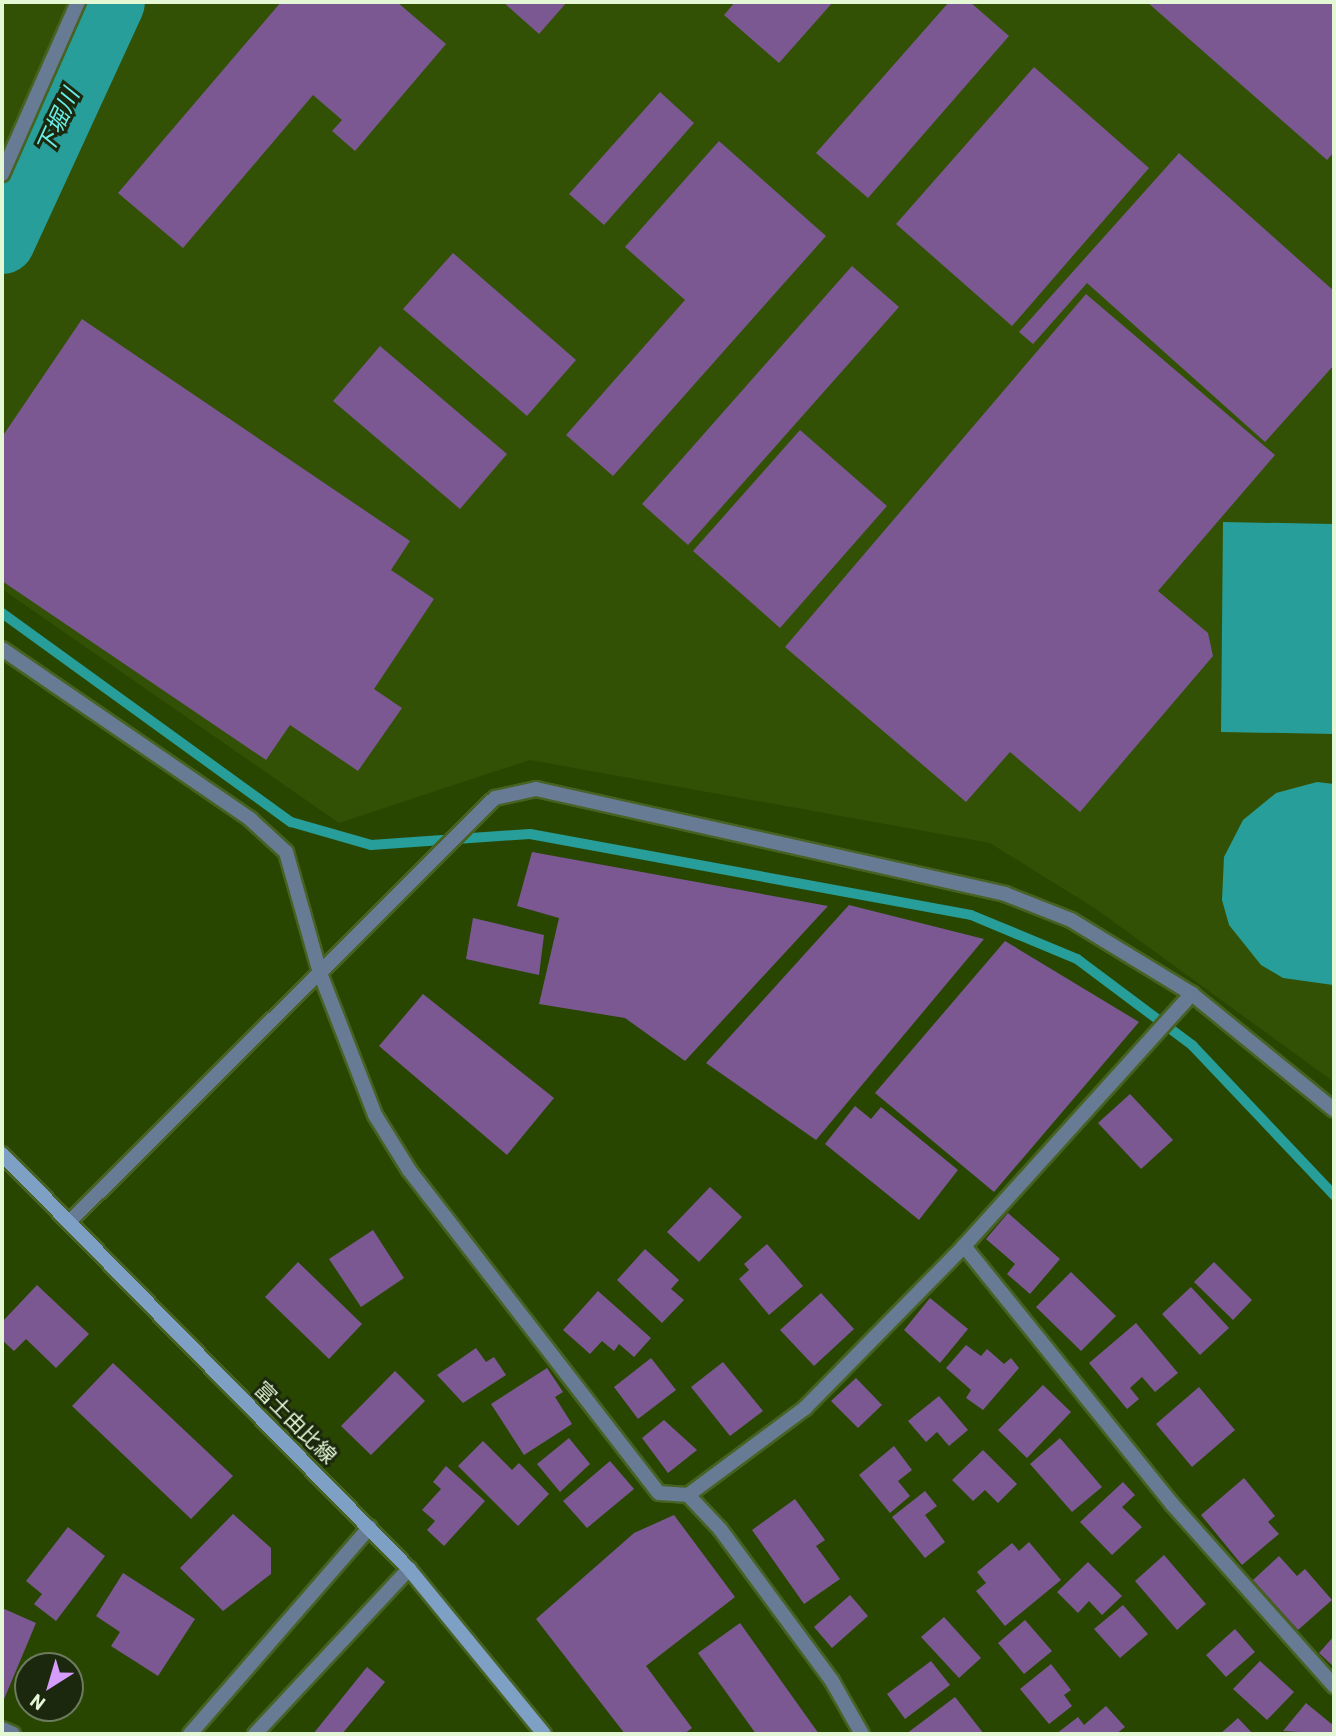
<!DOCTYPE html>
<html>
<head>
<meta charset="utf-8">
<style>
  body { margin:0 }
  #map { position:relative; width:1336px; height:1736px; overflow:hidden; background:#294601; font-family:Barlow,"Noto Sans JP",sans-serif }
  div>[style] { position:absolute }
  .built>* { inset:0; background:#325104 }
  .water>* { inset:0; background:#279e99 }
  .stream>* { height:10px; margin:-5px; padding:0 5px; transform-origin:5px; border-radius:5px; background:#279e99 }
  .river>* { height:65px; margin:-32.5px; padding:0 32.5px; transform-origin:32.5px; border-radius:32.5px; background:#279e99 }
  .building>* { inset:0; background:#7b5892 }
  .roads { filter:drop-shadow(2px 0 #476223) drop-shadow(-2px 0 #476223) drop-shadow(0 2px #476223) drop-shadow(0 -2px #476223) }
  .minor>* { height:14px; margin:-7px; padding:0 7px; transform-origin:7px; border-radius:7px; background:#677c94 }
  .tertiary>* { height:14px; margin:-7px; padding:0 7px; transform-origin:7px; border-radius:7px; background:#677c94 }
  .secondary>* { height:14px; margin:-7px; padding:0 7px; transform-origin:7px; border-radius:7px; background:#7ea0c5 }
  span { translate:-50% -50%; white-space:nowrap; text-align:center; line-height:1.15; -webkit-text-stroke:6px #1b280e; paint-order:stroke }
  .street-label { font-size:21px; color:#e5f8d6 }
  .water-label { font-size:23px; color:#67eee7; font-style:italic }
  .frame { position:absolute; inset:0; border:4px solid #e5f8d6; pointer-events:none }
  .north { position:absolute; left:14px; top:1652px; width:70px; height:70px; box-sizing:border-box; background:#1b280e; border:2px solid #6c7b5e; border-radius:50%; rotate:217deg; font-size:19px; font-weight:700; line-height:28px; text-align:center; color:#e5f8d6 }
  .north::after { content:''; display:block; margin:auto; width:24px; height:32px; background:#d59cfb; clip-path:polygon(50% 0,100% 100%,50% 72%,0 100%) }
</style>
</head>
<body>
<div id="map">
  <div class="built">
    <i style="clip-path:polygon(2px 2px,1334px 2px,1334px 1082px,1096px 909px,990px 843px,530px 760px,339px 823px,2px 589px)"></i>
  </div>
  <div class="water">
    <i style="clip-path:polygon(1223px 522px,1334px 524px,1334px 734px,1221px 732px)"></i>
    <i style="clip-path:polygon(1317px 782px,1334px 784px,1333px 985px,1283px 978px,1261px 965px,1229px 925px,1222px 900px,1224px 857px,1243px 820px,1276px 793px)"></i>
  </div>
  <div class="stream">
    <i style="left:2px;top:613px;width:357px;rotate:35.9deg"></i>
    <i style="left:291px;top:822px;width:83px;rotate:16deg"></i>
    <i style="left:371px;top:845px;width:159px;rotate:-4deg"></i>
    <i style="left:530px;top:834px;width:448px;rotate:10.4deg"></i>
    <i style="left:971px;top:915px;width:115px;rotate:22.5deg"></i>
    <i style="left:1077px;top:959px;width:144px;rotate:36.8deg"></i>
    <i style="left:1192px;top:1045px;width:207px;rotate:46.6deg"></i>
  </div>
  <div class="river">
    <i style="left:2px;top:241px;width:263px;rotate:-65.3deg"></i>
  </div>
  <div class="building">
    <i style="clip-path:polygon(281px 2px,397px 2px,446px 44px,355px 151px,332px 131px,342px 120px,313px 95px,183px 248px,118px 193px)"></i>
    <i style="clip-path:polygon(503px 2px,567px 2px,539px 34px)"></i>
    <i style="clip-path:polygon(735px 2px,833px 2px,779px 63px,724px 15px)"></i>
    <i style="clip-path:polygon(949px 2px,970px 2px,1009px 36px,868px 198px,816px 153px)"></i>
    <i style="clip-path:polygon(1147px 2px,1334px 2px,1334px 152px,1327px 160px)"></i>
    <i style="clip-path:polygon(1034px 67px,1149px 168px,1012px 326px,896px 224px)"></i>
    <i style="clip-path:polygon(660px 92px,694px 123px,604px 225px,569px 194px)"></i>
    <i style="clip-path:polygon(719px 141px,826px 236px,613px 476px,566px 435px,685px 300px,625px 247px)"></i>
    <i style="clip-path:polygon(1179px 153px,1334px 291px,1334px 365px,1265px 442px,1087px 283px,1033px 344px,1019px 332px)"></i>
    <i style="clip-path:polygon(453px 253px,576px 360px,527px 416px,403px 309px)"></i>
    <i style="clip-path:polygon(852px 266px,899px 307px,688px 545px,642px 504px)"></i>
    <i style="clip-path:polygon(1086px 294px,1275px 455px,1158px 591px,1208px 633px,1213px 656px,1080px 812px,1010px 752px,966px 802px,785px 647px)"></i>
    <i style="clip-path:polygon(82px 319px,410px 541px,391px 570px,434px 599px,374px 689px,402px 708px,358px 771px,290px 725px,266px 760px,2px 581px,2px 437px)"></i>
    <i style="clip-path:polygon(380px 346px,507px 454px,460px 509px,333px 401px)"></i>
    <i style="clip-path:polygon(800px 430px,887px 506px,780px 628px,693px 551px)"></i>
    <i style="clip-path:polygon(532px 852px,828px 906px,685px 1061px,625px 1018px,539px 1004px,559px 918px,517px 906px)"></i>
    <i style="clip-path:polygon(849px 905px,984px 939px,816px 1140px,706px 1063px)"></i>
    <i style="clip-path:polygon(473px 918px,544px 935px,539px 975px,466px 959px)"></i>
    <i style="clip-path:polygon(1005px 941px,1139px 1022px,994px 1192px,875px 1093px)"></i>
    <i style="clip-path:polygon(423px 994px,554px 1098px,507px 1155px,379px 1046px)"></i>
    <i style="clip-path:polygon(1130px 1094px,1173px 1140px,1141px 1169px,1098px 1123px)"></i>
    <i style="clip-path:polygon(855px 1106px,871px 1119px,881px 1107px,958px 1170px,919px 1220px,825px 1144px)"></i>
    <i style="clip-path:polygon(710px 1187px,742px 1217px,699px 1262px,667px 1232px)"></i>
    <i style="clip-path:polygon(1008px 1213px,1060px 1259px,1030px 1294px,1007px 1274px,1015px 1264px,986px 1239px)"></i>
    <i style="clip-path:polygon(373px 1230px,404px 1278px,361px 1307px,329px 1259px)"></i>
    <i style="clip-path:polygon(767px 1244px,803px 1286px,769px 1315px,739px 1279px,749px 1270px,744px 1264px)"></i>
    <i style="clip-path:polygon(645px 1249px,679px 1280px,671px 1289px,684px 1300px,662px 1323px,617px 1280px)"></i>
    <i style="clip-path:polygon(298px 1262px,362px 1324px,329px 1359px,265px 1297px)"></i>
    <i style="clip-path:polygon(1214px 1262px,1252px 1300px,1233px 1320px,1194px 1282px)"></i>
    <i style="clip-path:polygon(1071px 1272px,1116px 1316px,1081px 1351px,1036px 1307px)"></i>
    <i style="clip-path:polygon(37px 1285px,89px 1334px,56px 1368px,26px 1339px,14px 1351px,2px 1340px,2px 1322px)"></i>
    <i style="clip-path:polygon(1191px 1287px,1229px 1328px,1200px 1355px,1162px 1314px)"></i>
    <i style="clip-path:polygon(598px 1291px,651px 1338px,634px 1357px,619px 1344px,614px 1351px,602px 1341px,590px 1354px,563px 1330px)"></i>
    <i style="clip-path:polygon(821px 1293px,854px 1329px,814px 1366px,780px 1330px)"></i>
    <i style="clip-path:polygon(930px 1298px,968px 1329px,940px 1363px,904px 1330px)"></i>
    <i style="clip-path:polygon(1136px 1323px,1178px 1373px,1155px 1392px,1142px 1377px,1130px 1388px,1139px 1399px,1127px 1409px,1089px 1363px)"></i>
    <i style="clip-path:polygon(966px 1345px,981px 1356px,987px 1349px,1004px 1364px,1011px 1358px,1019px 1368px,983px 1410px,966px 1398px,971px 1390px,946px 1368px)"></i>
    <i style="clip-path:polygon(476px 1348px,486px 1362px,494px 1357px,506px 1375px,463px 1403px,437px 1375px)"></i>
    <i style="clip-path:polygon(651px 1358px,676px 1390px,638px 1419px,614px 1387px)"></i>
    <i style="clip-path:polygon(723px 1362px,763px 1411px,730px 1436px,691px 1387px)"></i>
    <i style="clip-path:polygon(113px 1363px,233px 1476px,191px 1519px,72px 1406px)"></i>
    <i style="clip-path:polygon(547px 1368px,563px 1392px,555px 1397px,572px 1424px,524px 1455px,491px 1404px)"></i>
    <i style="clip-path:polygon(395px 1371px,425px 1401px,371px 1455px,341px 1426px)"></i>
    <i style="clip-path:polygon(856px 1378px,882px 1405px,858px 1428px,831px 1401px)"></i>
    <i style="clip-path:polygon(1043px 1385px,1071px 1412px,1027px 1458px,998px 1430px)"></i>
    <i style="clip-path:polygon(1199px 1387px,1235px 1430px,1192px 1467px,1156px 1424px)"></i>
    <i style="clip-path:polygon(939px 1396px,968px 1430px,949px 1446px,937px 1432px,926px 1442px,908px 1421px)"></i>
    <i style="clip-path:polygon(664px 1420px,697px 1450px,668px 1473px,642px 1438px)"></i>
    <i style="clip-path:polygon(569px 1438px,590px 1464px,560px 1492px,537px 1464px)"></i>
    <i style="clip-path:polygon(1060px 1438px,1102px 1487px,1072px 1512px,1030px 1464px)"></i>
    <i style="clip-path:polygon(483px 1441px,512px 1470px,519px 1463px,549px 1494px,518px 1526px,458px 1466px)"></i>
    <i style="clip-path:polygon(894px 1446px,912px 1470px,898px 1481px,910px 1496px,890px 1513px,859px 1475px)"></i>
    <i style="clip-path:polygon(983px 1450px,1017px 1484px,998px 1503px,985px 1490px,973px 1501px,952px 1480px)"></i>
    <i style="clip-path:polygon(610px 1461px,634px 1489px,587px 1528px,563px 1501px)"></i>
    <i style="clip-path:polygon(446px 1466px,485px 1501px,444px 1546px,427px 1530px,435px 1521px,422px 1510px,441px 1489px,433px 1482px)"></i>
    <i style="clip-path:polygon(1244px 1478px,1275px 1516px,1268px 1522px,1279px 1534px,1242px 1565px,1201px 1515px)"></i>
    <i style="clip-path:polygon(1123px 1482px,1135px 1495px,1122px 1507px,1142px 1527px,1112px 1555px,1080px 1522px)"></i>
    <i style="clip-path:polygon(925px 1491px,937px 1506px,925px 1515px,945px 1542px,925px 1558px,892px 1517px)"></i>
    <i style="clip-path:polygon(795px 1499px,825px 1540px,816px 1546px,840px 1579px,804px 1604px,752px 1530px)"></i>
    <i style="clip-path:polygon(233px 1514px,271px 1548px,271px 1574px,223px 1611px,180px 1568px)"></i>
    <i style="clip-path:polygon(674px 1515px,735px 1597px,646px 1666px,692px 1728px,684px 1734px,625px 1734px,536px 1619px,634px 1533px)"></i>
    <i style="clip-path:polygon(68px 1527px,105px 1556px,56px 1621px,34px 1604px,42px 1594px,26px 1581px)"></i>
    <i style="clip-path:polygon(1029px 1542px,1061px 1580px,1005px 1626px,976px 1591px,986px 1583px,977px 1572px,1012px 1543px,1019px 1551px)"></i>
    <i style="clip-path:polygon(1164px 1555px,1206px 1604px,1177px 1630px,1135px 1581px)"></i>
    <i style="clip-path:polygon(1279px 1556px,1297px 1576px,1305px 1569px,1332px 1600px,1298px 1630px,1253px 1580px)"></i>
    <i style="clip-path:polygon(1088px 1562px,1122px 1596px,1102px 1615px,1089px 1601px,1078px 1613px,1057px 1592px)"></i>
    <i style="clip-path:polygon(123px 1573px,195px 1619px,158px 1676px,111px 1646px,120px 1632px,96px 1616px)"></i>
    <i style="clip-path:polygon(850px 1595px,868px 1616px,832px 1648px,814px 1627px)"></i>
    <i style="clip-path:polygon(1123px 1605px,1148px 1634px,1120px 1658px,1094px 1629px)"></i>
    <i style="clip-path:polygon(2px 1608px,36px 1623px,2px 1704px)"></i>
    <i style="clip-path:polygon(944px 1617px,981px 1658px,959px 1678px,921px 1637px)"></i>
    <i style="clip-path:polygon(1025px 1620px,1052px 1651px,1024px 1674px,998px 1643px)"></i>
    <i style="clip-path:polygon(740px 1623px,819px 1734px,756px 1734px,698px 1653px)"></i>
    <i style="clip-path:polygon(1235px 1629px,1255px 1652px,1226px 1677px,1206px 1655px)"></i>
    <i style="clip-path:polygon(1334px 1636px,1334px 1667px,1319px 1653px)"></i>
    <i style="clip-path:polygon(931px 1661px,950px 1685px,905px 1719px,887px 1694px)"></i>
    <i style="clip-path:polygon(1260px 1661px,1294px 1692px,1267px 1720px,1233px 1689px)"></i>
    <i style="clip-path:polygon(1051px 1664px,1071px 1690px,1064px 1695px,1072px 1706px,1049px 1724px,1020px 1689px)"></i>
    <i style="clip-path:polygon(367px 1667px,385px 1682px,342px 1734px,313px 1734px)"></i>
    <i style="clip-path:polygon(955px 1697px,984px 1734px,906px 1734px)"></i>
    <i style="clip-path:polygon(1306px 1703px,1334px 1726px,1334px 1734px,1283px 1731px)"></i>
    <i style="clip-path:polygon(1106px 1706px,1125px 1727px,1116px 1734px,1056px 1734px,1078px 1717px,1084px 1725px)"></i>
    <i style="clip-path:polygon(1238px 1718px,1253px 1734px,1220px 1734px)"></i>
  </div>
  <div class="roads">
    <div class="minor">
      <i style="left:2px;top:174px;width:188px;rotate:-66.2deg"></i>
      <i style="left:2px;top:649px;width:301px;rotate:34.4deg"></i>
      <i style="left:250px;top:819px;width:49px;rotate:42.5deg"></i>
      <i style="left:286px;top:852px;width:126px;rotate:74.3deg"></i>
      <i style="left:320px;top:973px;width:152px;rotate:68.8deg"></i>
      <i style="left:375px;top:1115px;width:65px;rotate:58.3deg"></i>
      <i style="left:409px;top:1170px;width:408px;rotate:52.3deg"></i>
      <i style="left:659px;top:1493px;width:29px;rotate:4deg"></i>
      <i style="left:688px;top:1495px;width:47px;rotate:46.7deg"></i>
      <i style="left:720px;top:1529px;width:189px;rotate:53.6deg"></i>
      <i style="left:832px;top:1681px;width:61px;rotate:60.5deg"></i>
      <i style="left:964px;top:1246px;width:331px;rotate:51.1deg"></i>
      <i style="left:1172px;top:1504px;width:244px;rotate:48.3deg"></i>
      <i style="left:688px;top:1495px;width:146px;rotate:-36.6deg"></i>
      <i style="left:805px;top:1408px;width:227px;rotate:-45.5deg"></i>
      <i style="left:964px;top:1246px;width:340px;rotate:-47.9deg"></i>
    </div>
    <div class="tertiary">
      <i style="left:69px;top:1222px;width:601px;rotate:-44.87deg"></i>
      <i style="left:495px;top:798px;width:42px;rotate:-12.4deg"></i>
      <i style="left:536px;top:789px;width:481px;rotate:12.6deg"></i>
      <i style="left:1005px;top:894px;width:71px;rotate:21.5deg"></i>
      <i style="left:1071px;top:920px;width:142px;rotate:31.4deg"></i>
      <i style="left:1192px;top:994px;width:183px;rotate:39.2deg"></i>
      <i style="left:2px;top:1729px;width:12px;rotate:24deg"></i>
      <i style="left:190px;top:1734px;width:274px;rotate:-49deg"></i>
      <i style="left:255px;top:1734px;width:226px;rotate:-47deg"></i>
    </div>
    <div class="secondary">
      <i style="left:2px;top:1154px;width:581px;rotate:45.56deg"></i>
      <i style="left:409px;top:1569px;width:213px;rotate:50.7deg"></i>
    </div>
  </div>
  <div class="street-label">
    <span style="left:296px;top:1422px;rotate:45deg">富士由比線</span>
  </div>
  <div class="water-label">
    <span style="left:57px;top:121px;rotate:-65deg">下堀川</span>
  </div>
  <div class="frame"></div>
  <div class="north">N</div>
</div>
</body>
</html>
